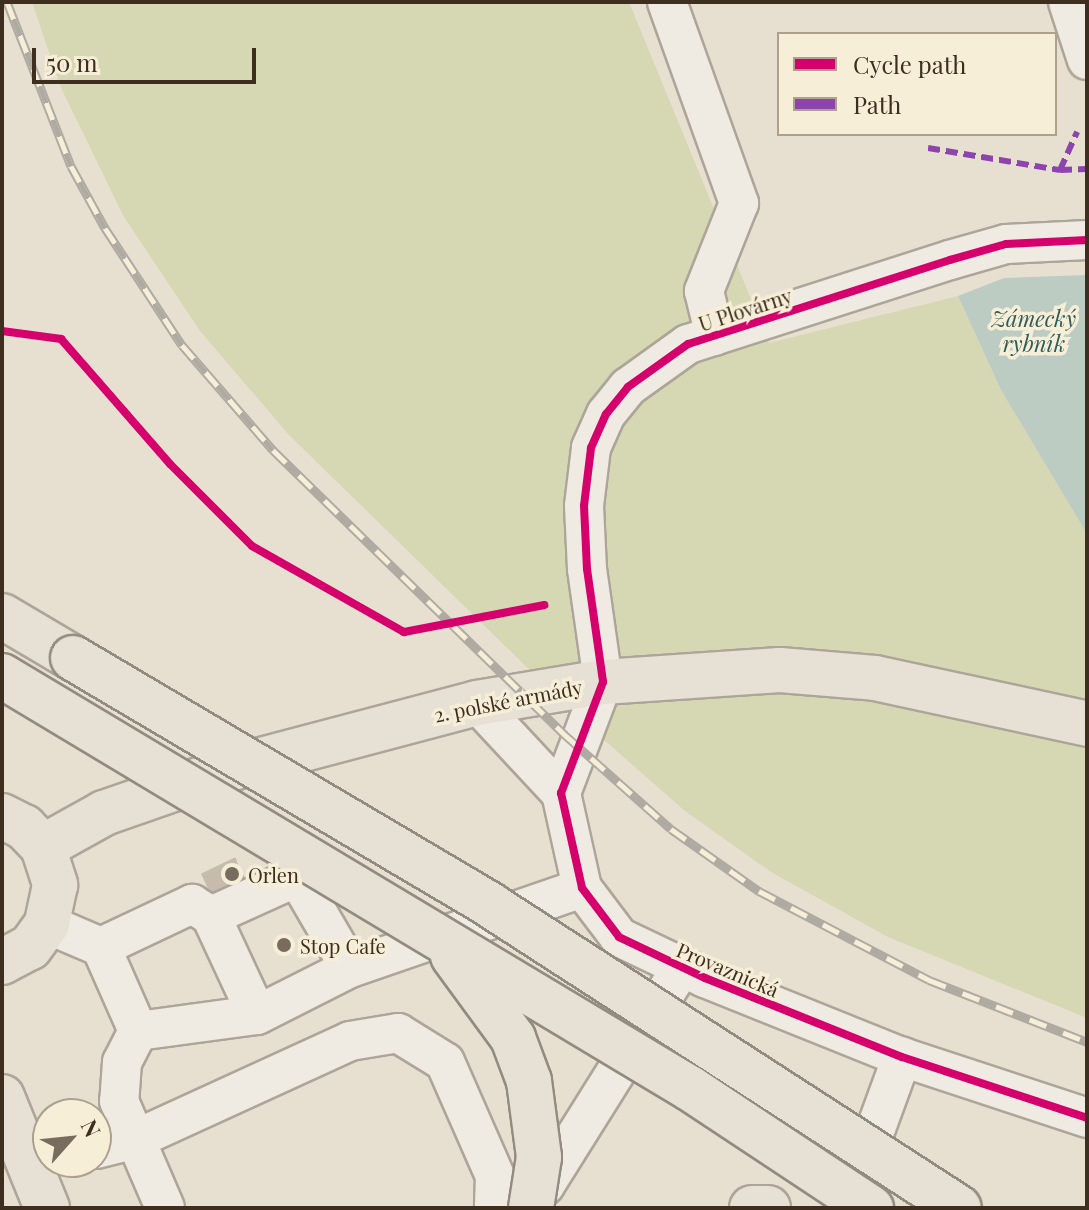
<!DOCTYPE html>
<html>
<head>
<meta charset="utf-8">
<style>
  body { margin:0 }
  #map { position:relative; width:1089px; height:1210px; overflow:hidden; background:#e7e0d1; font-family:"Playfair Display",serif }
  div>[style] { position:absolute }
  .green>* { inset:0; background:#d6d7b3 }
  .water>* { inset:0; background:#bcccc2 }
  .minor-tunnel>* { height:38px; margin-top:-19px; transform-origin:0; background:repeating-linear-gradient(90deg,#c5bcae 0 38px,transparent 0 57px) }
  .roads { filter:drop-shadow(2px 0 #ada599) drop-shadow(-2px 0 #ada599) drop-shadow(0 2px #ada599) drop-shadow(0 -2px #ada599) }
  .minor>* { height:38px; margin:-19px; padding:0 19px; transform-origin:19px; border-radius:19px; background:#efebe3 }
  .major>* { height:44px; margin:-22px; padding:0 22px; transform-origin:22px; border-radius:22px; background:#e6e1d4 }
  .rail>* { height:9px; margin-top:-4.5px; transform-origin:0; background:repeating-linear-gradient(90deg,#f7eed8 0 18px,#afaaa2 0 36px); box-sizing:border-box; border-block:2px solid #afaaa2 }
  .bridges { filter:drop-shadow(2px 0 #928b80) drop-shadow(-2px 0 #928b80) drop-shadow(0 2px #928b80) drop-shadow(0 -2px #928b80) }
  .major-bridge>* { height:44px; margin:-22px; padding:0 22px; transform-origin:22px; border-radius:22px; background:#e6e1d4 }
  .quiet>* { height:6px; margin-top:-3px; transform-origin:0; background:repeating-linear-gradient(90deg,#8e44ad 0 12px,transparent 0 18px) }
  .cycleway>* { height:8px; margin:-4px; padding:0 4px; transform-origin:4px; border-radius:4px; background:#d6006c }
  .dots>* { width:22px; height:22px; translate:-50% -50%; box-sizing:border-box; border:4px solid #f7eed8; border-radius:50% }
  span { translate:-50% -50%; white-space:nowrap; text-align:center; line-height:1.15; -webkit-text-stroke:7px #f7eed8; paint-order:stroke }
  .street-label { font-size:20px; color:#3d2e20 }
  .poi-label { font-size:20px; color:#3d2e20 }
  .left { translate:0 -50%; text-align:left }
  .water-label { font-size:22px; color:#2f5d5a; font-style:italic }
  .frame { position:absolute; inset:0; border:4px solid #3d2e20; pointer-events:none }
  .legend { position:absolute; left:777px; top:32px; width:280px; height:104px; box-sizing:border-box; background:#f7eed8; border:2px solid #ada18e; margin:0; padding:10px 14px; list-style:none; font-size:24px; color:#3d2e20 }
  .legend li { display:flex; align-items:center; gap:16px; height:40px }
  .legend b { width:40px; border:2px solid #ada18e }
  .north { position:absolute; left:32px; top:1098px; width:80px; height:80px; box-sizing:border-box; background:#f7eed8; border:2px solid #ada18e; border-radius:50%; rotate:63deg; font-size:22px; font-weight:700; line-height:32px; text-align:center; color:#3d2e20 }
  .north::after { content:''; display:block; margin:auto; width:28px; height:36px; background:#786c5e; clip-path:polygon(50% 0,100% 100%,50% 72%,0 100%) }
  .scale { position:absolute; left:32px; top:48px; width:224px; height:36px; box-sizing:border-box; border:4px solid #3d2e20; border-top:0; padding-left:10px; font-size:24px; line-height:28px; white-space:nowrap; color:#3d2e20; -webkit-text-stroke:6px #f7eed8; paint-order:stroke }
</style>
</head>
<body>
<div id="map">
  <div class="green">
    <i style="clip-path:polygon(32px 2px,629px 2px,769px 343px,958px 296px,1001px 390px,1087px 534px,1087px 1018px,888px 937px,771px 872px,685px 811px,579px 718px,289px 435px,200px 331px,124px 217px,62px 90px)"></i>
  </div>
  <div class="water">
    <i style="clip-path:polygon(1087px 275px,1087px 534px,1001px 390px,958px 296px,1004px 278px)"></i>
  </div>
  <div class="minor-tunnel">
    <i style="left:209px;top:891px;width:55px;rotate:-25.6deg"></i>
  </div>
  <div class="roads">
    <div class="minor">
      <i style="left:667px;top:2px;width:214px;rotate:70.3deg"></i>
      <i style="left:739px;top:203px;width:95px;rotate:111.7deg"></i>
      <i style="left:704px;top:291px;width:46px;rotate:76.3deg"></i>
      <i style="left:1068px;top:2px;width:61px;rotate:71.9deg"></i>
      <i style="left:1087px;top:240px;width:81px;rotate:177.2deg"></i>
      <i style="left:1006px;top:244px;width:58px;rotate:164.1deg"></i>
      <i style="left:950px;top:260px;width:275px;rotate:162.2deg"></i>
      <i style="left:688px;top:344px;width:74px;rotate:144.4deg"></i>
      <i style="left:628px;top:387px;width:35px;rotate:129deg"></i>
      <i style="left:606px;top:414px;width:37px;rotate:114deg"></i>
      <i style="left:591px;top:448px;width:58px;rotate:96.9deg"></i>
      <i style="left:584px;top:506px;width:63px;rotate:87.3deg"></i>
      <i style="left:587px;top:569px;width:114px;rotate:81.9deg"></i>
      <i style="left:603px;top:682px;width:119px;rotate:110.7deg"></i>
      <i style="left:561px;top:793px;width:97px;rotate:77.5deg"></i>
      <i style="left:582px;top:888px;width:61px;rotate:52.9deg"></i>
      <i style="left:619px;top:937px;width:95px;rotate:25.5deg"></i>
      <i style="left:705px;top:978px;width:212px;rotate:21.9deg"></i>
      <i style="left:902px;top:1057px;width:195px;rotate:18.2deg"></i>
      <i style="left:477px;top:703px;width:123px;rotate:47deg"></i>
      <i style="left:211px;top:916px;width:109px;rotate:65.1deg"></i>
      <i style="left:47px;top:924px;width:59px;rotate:23.1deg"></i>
      <i style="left:101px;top:947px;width:92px;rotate:66.2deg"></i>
      <i style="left:101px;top:947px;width:101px;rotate:-25.3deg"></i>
      <i style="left:192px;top:904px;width:22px;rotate:32deg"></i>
      <i style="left:211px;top:916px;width:94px;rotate:-24.4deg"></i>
      <i style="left:297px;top:877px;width:105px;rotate:59.8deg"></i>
      <i style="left:138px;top:1031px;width:120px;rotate:-7.7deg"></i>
      <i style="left:257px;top:1015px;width:104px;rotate:-26.8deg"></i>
      <i style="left:350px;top:968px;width:245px;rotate:-19deg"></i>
      <i style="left:138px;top:1031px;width:35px;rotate:117deg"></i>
      <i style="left:122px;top:1062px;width:39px;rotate:94deg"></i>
      <i style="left:119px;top:1101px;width:116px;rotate:66.7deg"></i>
      <i style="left:96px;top:1149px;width:41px;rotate:-14deg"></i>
      <i style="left:136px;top:1139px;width:235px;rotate:-24.6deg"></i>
      <i style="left:350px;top:1041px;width:49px;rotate:-9.5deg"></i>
      <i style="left:398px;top:1033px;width:55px;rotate:31.7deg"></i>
      <i style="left:445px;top:1062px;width:124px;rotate:66.3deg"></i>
      <i style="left:495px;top:1176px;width:32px;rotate:92deg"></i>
      <i style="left:530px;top:1199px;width:21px;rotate:-43deg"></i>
      <i style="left:545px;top:1185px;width:257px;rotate:-57.9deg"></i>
      <i style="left:847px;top:1208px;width:161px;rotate:-70deg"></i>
    </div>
    <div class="major">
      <i style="left:2px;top:616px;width:82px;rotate:30.6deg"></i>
      <i style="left:2px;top:816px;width:25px;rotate:27deg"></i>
      <i style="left:24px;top:827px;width:28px;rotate:46deg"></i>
      <i style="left:43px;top:847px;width:40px;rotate:72deg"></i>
      <i style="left:55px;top:885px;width:40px;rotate:102deg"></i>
      <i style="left:47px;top:924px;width:29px;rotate:126deg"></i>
      <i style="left:30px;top:947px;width:32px;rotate:152deg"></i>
      <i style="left:43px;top:847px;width:70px;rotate:-29.1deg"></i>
      <i style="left:104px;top:813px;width:143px;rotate:-19.2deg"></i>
      <i style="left:239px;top:766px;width:246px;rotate:-14.8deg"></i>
      <i style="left:477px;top:703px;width:128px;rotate:-9.5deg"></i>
      <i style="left:603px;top:682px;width:177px;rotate:-3.9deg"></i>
      <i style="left:780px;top:670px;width:95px;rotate:4.8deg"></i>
      <i style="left:875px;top:678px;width:217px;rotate:12.2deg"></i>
      <i style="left:2px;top:1097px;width:120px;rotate:67.9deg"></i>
      <i style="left:752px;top:1208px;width:16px"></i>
    </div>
  </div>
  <div class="rail">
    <i style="left:7px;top:2px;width:176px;rotate:68.7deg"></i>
    <i style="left:71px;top:166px;width:71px;rotate:61.3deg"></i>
    <i style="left:105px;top:228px;width:140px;rotate:56.7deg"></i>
    <i style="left:182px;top:345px;width:139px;rotate:49.1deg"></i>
    <i style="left:273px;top:450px;width:407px;rotate:44.3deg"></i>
    <i style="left:564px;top:734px;width:143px;rotate:41.6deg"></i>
    <i style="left:671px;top:829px;width:108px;rotate:35.2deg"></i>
    <i style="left:759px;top:891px;width:192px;rotate:27.6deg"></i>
    <i style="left:929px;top:980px;width:170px;rotate:21.4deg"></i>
  </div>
  <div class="bridges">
    <div class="major-bridge">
      <i style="left:73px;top:658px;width:485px;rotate:30.6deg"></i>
      <i style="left:490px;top:905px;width:558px;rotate:32.86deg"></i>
      <i style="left:2px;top:676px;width:803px;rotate:30.94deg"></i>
      <i style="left:691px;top:1089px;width:216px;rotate:33.5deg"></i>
      <i style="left:453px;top:956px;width:102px;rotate:53.8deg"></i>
      <i style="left:513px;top:1038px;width:46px;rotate:69.6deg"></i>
      <i style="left:529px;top:1081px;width:77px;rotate:82.5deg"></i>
      <i style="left:539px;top:1157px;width:52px;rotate:98.9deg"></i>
    </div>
  </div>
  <div class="quiet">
    <i style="left:928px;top:148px;width:134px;rotate:9.5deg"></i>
    <i style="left:1060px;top:170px;width:27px;rotate:-2deg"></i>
    <i style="left:1060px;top:170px;width:42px;rotate:-65.9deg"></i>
  </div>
  <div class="cycleway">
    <i style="left:1087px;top:240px;width:81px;rotate:177.2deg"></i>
    <i style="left:1006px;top:244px;width:58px;rotate:164.1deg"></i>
    <i style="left:950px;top:260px;width:275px;rotate:162.2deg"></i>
    <i style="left:688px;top:344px;width:74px;rotate:144.4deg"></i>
    <i style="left:628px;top:387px;width:35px;rotate:129deg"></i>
    <i style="left:606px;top:414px;width:37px;rotate:114deg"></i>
    <i style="left:591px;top:448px;width:58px;rotate:96.9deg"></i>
    <i style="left:584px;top:506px;width:63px;rotate:87.3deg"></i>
    <i style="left:587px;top:569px;width:114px;rotate:81.9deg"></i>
    <i style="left:603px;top:682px;width:119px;rotate:110.7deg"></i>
    <i style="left:561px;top:793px;width:97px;rotate:77.5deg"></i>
    <i style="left:582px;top:888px;width:61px;rotate:52.9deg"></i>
    <i style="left:619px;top:937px;width:95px;rotate:25.5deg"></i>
    <i style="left:705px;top:978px;width:212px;rotate:21.9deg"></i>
    <i style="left:902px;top:1057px;width:195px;rotate:18.2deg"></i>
    <i style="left:2px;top:331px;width:60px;rotate:7.7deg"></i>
    <i style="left:61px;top:339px;width:166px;rotate:48.9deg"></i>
    <i style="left:170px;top:464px;width:116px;rotate:45deg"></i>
    <i style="left:252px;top:546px;width:175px;rotate:29.5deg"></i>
    <i style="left:404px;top:632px;width:143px;rotate:-10.9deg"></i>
  </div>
  <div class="dots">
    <i style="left:232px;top:874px;background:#786c5e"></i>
    <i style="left:284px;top:945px;background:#786c5e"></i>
  </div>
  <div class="street-label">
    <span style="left:745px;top:309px;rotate:-18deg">U Plovárny</span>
    <span style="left:508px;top:700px;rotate:-11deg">2. polské armády</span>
    <span style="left:728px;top:969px;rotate:23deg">Provaznická</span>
  </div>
  <div class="poi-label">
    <span class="left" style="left:248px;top:874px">Orlen</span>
    <span class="left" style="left:300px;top:945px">Stop Cafe</span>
  </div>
  <div class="water-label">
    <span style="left:1034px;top:331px">Zámecký<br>rybník</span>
  </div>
  <div class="frame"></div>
  <ul class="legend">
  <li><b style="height:10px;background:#d6006c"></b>Cycle path</li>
  <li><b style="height:10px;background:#8e44ad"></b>Path</li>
  </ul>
  <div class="north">N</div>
  <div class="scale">50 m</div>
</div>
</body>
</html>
